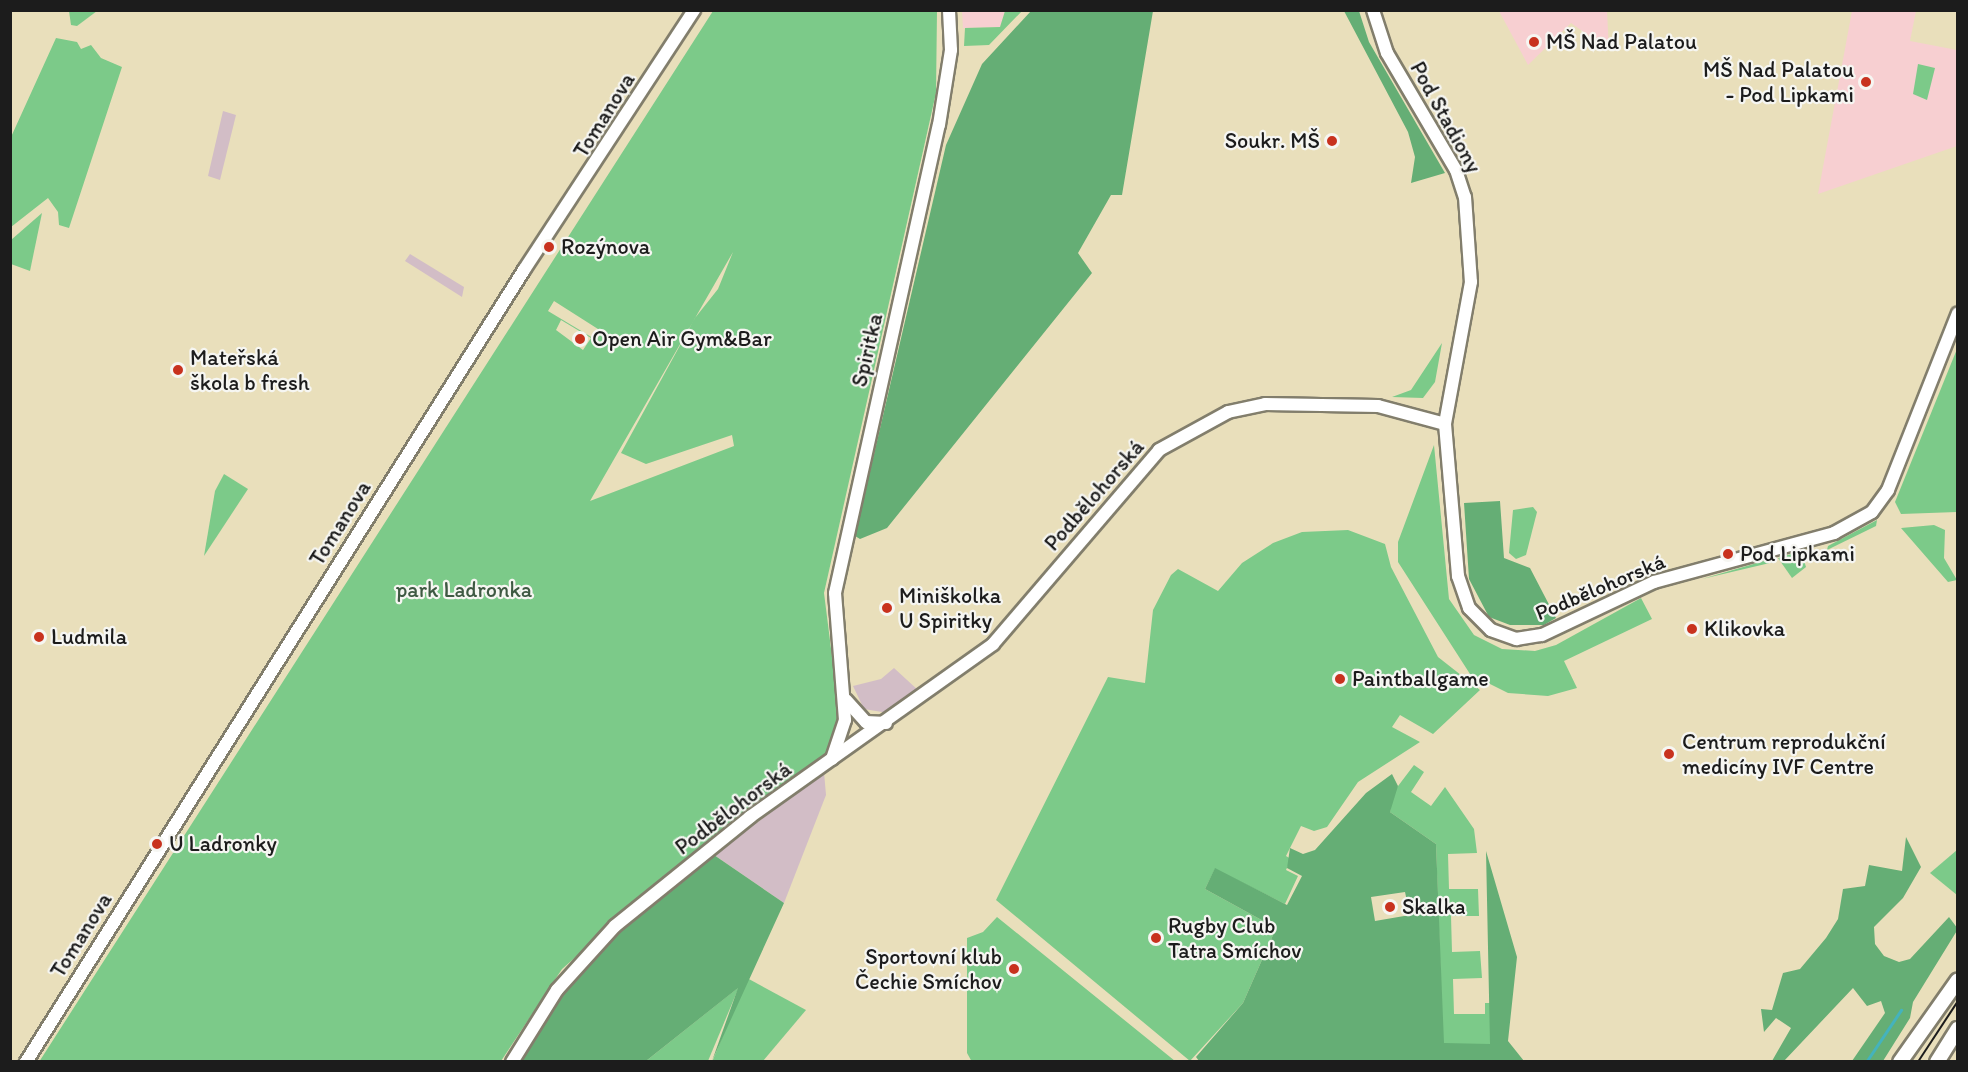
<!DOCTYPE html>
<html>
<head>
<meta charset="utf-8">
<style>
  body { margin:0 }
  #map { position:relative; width:1968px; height:1072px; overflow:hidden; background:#e9dfbb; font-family:Itim,sans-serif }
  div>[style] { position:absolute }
  .built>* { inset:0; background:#f7cfd1 }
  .industrial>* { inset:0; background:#d2bdc6 }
  .green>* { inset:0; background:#7cca89 }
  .forest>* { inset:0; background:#65ae75 }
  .stream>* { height:3px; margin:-1.5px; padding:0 1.5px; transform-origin:1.5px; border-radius:1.5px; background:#44b3bd }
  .roads { filter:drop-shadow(2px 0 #827e6c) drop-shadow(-2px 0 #827e6c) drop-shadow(0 2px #827e6c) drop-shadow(0 -2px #827e6c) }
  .secondary>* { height:12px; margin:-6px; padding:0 6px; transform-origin:6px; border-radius:6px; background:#fff }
  .primary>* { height:14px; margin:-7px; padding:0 7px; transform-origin:7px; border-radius:7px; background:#fff }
  .tram>* { height:1.5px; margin:-0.75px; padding:0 0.75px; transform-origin:0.75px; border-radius:0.75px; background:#1c1c1c }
  .dots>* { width:16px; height:16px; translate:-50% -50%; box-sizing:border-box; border:3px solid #f6f6f2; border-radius:50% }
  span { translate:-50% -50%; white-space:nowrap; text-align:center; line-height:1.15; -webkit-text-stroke:4.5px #f6f6f2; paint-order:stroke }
  .poi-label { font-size:22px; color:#1c1c1c }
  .left { translate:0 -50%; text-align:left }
  .right { translate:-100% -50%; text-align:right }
  .street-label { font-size:22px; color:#1c1c1c }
  .park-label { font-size:22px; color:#3e5942 }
  .frame { position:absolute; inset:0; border:12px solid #1c1c1c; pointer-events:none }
</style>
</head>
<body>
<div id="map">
  <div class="built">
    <i style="clip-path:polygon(962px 11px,1005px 11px,1000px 27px,963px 28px)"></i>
    <i style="clip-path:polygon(1499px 11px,1607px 11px,1609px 50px,1571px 23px,1528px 65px)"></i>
    <i style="clip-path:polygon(1852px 11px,1916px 11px,1910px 41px,1957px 50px,1957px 146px,1818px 194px)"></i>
  </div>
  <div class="industrial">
    <i style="clip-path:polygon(223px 111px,236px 115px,220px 180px,208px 176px)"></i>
    <i style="clip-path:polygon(410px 254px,464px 287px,462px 297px,405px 261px)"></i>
    <i style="clip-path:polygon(894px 668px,919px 691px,888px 713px,864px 709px,853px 686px,881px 679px)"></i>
    <i style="clip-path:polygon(824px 772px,826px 795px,784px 903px,714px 855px)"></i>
  </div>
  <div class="green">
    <i style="clip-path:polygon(69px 11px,69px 10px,97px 11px,77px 26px,71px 25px)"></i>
    <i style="clip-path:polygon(evenodd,713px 11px,937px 11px,936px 93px,824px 593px,839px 712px,834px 740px,824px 755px,725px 826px,562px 969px,501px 1061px,39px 1062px,713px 11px,733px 252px,718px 289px,695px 318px,621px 453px,646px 464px,732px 435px,734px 446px,590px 501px,733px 252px,713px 11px,554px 301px,598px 329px,593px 338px,548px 311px,554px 301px,713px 11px,561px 320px,591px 338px,583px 350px,556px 330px,561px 320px)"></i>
    <i style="clip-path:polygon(1005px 11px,1022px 11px,989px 45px,964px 46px,965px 28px,1000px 27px)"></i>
    <i style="clip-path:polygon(56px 38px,77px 42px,81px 49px,91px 45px,101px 58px,122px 67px,69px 228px,59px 225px,58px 212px,48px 198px,11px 227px,11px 137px)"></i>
    <i style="clip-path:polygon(1918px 64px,1935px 68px,1927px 100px,1913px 94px)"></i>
    <i style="clip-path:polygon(42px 213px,30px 271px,11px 264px,11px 240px)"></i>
    <i style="clip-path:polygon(1442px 343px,1435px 382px,1423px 398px,1392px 397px,1411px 390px)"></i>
    <i style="clip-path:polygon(1957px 349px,1957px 512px,1901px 514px,1895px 502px)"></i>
    <i style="clip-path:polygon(1434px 445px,1449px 599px,1474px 635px,1502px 649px,1535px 651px,1556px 645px,1641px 598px,1652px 619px,1564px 661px,1577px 688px,1548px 696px,1508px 693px,1470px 674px,1398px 562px,1398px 542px)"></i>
    <i style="clip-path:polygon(224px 474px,248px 489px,204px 556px,215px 491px)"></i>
    <i style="clip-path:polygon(1533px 507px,1537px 512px,1526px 555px,1516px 559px,1509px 553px,1513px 510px)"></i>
    <i style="clip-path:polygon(1877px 520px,1876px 526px,1827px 550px,1828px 546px)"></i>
    <i style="clip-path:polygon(1934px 525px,1945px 530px,1944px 558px,1957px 580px,1948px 582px,1901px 528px)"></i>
    <i style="clip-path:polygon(1348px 530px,1385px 544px,1391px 567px,1438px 657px,1480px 690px,1433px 734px,1400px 715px,1392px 727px,1420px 742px,1358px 782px,1327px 827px,1314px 831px,1301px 826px,1286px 856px,1291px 859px,1286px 870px,1298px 876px,1285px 904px,1215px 869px,1205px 889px,1276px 928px,1243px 1003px,1190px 1061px,996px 900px,1108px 677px,1145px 683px,1153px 610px,1171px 575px,1178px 569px,1218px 591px,1242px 563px,1273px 543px,1302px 532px)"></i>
    <i style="clip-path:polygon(1801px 551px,1806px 567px,1792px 578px,1778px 558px)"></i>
    <i style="clip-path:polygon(1774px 558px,1774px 562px,1702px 579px)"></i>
    <i style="clip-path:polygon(1414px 765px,1424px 772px,1411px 792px,1431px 806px,1445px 787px,1474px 829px,1477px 853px,1448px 854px,1449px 889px,1478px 889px,1479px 916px,1451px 916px,1452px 952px,1480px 951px,1482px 978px,1453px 979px,1454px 1014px,1485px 1014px,1485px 1003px,1494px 1003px,1490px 1044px,1443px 1044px,1436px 844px,1390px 812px,1392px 794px)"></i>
    <i style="clip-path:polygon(1957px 850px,1957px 895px,1930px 873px)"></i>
    <i style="clip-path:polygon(997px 917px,1175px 1061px,972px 1062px,967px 1053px,967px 938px,983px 932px)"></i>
    <i style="clip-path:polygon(747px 978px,806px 1010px,763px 1061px,712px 1062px)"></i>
    <i style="clip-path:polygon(739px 987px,708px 1061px,646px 1061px)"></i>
  </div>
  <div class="forest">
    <i style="clip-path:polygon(1031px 11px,1153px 11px,1122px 195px,1111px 195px,1078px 253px,1092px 273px,887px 528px,860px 539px,855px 536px,946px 145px,982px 64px)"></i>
    <i style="clip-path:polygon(1344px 11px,1359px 11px,1369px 42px,1445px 173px,1411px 183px,1415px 157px,1408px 132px)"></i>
    <i style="clip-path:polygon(1500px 501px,1504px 558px,1530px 568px,1556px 618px,1544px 625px,1510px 625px,1489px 617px,1469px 579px,1464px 503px)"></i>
    <i style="clip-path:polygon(evenodd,1392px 774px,1398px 786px,1390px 812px,1436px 844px,1444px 1043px,1490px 1044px,1486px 851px,1517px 957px,1508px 1041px,1524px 1061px,1199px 1061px,1196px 1057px,1243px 1003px,1276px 928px,1205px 889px,1215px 868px,1287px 905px,1302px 876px,1287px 868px,1290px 848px,1303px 854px,1315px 850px,1366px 793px,1392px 774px,1405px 892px,1410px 915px,1375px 921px,1371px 897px,1405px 892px)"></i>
    <i style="clip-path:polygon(1906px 837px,1921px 867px,1903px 898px,1874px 927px,1875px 944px,1884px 956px,1899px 962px,1910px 959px,1949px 917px,1958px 929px,1913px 1002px,1910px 1018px,1883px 1061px,1852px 1061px,1885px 1013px,1881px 1001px,1867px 1006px,1853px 988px,1784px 1061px,1772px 1061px,1791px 1028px,1776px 1018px,1764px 1032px,1761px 1009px,1772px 1010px,1783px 973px,1800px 969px,1826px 938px,1838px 919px,1843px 889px,1865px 886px,1869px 865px,1902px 871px)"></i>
    <i style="clip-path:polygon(714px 855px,784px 903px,712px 1061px,738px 988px,646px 1061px,517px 1062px,554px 1001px,603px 946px)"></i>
  </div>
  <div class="stream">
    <i style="left:1866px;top:1062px;width:63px;rotate:-56.1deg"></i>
  </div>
  <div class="roads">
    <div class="secondary">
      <i style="left:1373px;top:10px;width:45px;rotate:72deg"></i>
      <i style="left:1387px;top:53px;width:136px;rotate:59.5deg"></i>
      <i style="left:1456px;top:170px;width:28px;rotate:72deg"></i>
      <i style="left:1465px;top:197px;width:85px;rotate:86deg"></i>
      <i style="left:1471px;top:282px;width:144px;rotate:100.4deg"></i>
      <i style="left:1445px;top:424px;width:153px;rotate:85.1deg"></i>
      <i style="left:1458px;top:576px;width:34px;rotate:71deg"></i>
      <i style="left:1469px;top:608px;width:31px;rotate:45deg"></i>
      <i style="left:1491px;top:630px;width:27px;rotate:20deg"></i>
      <i style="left:1516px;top:639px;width:26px;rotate:-9deg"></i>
      <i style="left:1542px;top:635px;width:124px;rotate:-25.3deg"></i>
      <i style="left:1654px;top:582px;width:187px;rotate:-15.2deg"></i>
      <i style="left:1834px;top:533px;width:43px;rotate:-28.9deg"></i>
      <i style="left:1872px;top:512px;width:27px;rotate:-54deg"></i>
      <i style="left:1888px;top:490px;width:190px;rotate:-68.4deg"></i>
      <i style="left:846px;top:700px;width:30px;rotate:48deg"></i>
      <i style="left:866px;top:722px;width:20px;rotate:3deg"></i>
      <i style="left:832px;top:759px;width:41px;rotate:-71.6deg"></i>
      <i style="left:845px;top:720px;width:127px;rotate:-94.5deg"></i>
      <i style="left:835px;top:593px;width:479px;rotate:-77.5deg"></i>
      <i style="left:939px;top:125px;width:76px;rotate:-80.9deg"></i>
      <i style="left:951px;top:50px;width:40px;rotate:-92.9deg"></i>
      <i style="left:26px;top:1062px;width:936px;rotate:-57.84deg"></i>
      <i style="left:524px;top:270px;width:311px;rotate:-56.8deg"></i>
      <i style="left:512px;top:1062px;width:85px;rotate:-58deg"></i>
      <i style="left:557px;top:990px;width:86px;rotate:-47.8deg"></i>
      <i style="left:615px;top:926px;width:174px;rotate:-38.9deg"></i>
      <i style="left:750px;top:817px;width:298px;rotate:-35.4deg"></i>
      <i style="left:993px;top:644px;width:255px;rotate:-49.4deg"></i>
      <i style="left:1159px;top:450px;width:79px;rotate:-28.8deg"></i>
      <i style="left:1228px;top:412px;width:38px;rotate:-12deg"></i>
      <i style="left:1265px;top:404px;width:113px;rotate:1deg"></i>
      <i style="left:1378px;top:406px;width:69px;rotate:15deg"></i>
    </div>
    <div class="primary">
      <i style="left:1900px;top:1062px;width:100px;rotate:-54.7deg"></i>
      <i style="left:1937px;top:1062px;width:39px;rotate:-58deg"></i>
    </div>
  </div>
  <div class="tram">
    <i style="left:1918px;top:1062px;width:73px;rotate:-56.7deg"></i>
  </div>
  <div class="dots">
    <i style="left:1534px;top:42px;background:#c8321e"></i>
    <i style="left:1866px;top:82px;background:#c8321e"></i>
    <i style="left:1332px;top:141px;background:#c8321e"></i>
    <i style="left:549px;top:247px;background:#c8321e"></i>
    <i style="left:580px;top:339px;background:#c8321e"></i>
    <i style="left:178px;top:370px;background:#c8321e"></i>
    <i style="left:1728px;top:554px;background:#c8321e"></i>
    <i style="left:887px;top:608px;background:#c8321e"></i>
    <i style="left:1692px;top:629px;background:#c8321e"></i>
    <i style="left:39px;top:637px;background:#c8321e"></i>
    <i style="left:1340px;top:679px;background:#c8321e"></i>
    <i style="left:1669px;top:754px;background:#c8321e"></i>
    <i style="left:157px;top:844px;background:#c8321e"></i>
    <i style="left:1390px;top:907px;background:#c8321e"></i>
    <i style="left:1156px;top:938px;background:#c8321e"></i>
    <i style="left:1014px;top:969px;background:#c8321e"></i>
  </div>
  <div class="poi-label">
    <span class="left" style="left:1546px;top:42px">MŠ Nad Palatou</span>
    <span class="right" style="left:1854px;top:82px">MŠ Nad Palatou<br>- Pod Lipkami</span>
    <span class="right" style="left:1320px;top:141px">Soukr. MŠ</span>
    <span class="left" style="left:561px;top:247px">Rozýnova</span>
    <span class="left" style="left:592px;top:339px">Open Air Gym&amp;Bar</span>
    <span class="left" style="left:190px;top:370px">Mateřská<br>škola b fresh</span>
    <span class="left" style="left:1740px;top:554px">Pod Lipkami</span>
    <span class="left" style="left:899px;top:608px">Miniškolka<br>U Spiritky</span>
    <span class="left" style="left:1704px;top:629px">Klikovka</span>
    <span class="left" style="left:51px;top:637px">Ludmila</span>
    <span class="left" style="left:1352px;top:679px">Paintballgame</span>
    <span class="left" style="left:1682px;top:754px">Centrum reprodukční<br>medicíny IVF Centre</span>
    <span class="left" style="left:169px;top:844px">U Ladronky</span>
    <span class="left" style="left:1402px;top:907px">Skalka</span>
    <span class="left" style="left:1168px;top:938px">Rugby Club<br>Tatra Smíchov</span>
    <span class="right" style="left:1002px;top:969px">Sportovní klub<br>Čechie Smíchov</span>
  </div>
  <div class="street-label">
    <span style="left:604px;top:115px;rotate:-58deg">Tomanova</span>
    <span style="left:1446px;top:117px;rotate:61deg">Pod Stadiony</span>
    <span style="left:867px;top:350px;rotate:-77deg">Spiritka</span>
    <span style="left:1094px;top:495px;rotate:-49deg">Podbělohorská</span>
    <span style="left:340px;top:523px;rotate:-58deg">Tomanova</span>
    <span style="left:1600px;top:587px;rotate:-23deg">Podbělohorská</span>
    <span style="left:733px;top:808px;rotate:-37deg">Podbělohorská</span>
    <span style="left:81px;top:935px;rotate:-58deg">Tomanova</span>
  </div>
  <div class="park-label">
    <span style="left:464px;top:590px">park Ladronka</span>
  </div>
  <div class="frame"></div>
</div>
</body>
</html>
